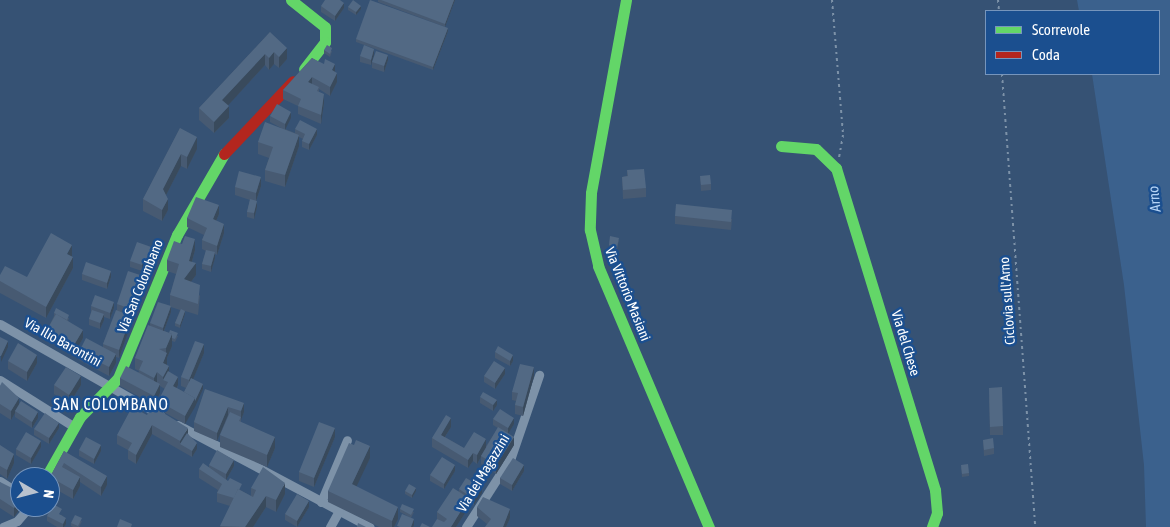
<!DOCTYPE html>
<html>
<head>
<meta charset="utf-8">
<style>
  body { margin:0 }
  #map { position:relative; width:1170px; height:527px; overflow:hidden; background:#365274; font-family:"Asap Condensed",sans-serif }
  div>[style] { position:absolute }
  .water>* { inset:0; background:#3b618d }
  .path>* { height:2px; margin-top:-1px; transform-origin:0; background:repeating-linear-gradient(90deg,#7d92a8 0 2.5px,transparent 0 6.5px) }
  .street>* { height:9px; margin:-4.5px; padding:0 4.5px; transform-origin:4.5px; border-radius:4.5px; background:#7d92a8 }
  .fast>* { height:11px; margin:-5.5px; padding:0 5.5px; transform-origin:5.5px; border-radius:5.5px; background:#63d668 }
  .jam>* { height:11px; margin:-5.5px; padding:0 5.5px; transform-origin:5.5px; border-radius:5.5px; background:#b3261e }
  .wall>* { inset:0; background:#475a72 }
  .shaded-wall>* { inset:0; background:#394a5c }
  .building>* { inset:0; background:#526984 }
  span { translate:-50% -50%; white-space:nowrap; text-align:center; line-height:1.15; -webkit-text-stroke:5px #1b4f8f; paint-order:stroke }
  .street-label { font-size:14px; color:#fff }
  .water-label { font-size:15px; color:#b5d3f5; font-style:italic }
  .quarter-label { font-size:16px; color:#fff; letter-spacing:1px }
  .legend { position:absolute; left:985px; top:10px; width:175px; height:65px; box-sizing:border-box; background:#1b4f8f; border:1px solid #7695bc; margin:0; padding:6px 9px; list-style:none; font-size:15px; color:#fff }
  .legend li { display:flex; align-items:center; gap:10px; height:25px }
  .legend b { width:25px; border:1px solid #7695bc }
  .north { position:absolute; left:10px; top:467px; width:50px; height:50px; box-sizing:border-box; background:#1b4f8f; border:1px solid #7695bc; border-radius:50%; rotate:98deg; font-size:14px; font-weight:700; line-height:20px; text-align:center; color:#fff }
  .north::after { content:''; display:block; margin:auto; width:18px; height:22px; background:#b9c2ce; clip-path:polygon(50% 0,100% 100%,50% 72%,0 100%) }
</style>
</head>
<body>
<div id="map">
  <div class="water">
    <i style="clip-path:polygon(1077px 0,1170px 0,1170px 527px,1146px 527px,1144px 465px,1124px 285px,1092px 74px,1159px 74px,1159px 11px,1079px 11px)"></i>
  </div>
  <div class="path">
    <i style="left:832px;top:0;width:135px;rotate:85.3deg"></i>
    <i style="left:843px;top:135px;width:23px;rotate:100deg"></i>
    <i style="left:998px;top:0;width:11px;rotate:85deg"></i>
    <i style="left:1002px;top:74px;width:454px;rotate:85.8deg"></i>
  </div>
  <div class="street">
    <i style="left:0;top:324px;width:184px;rotate:29.6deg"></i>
    <i style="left:0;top:380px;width:86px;rotate:32.2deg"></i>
    <i style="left:178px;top:425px;width:217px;rotate:28deg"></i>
    <i style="left:0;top:481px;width:24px;rotate:33deg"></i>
    <i style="left:321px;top:502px;width:67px;rotate:-67.2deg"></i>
    <i style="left:3px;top:527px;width:15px;rotate:-23deg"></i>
    <i style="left:17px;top:521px;width:18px;rotate:-49deg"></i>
    <i style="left:330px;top:527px;width:18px;rotate:-61deg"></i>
    <i style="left:466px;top:527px;width:83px;rotate:-57.3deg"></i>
    <i style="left:511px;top:457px;width:87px;rotate:-71.1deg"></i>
  </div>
  <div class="fast">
    <i style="left:291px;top:0;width:43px;rotate:38.5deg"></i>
    <i style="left:325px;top:27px;width:15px;rotate:90deg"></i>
    <i style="left:325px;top:42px;width:34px;rotate:128deg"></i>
    <i style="left:626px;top:0;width:196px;rotate:100.3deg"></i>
    <i style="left:591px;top:193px;width:37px;rotate:92deg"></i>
    <i style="left:590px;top:230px;width:37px;rotate:77deg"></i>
    <i style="left:598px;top:266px;width:284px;rotate:67deg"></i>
    <i style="left:781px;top:146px;width:35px;rotate:5deg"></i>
    <i style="left:816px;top:149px;width:28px;rotate:44deg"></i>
    <i style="left:836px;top:168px;width:337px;rotate:72.9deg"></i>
    <i style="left:935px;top:490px;width:23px;rotate:85deg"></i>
    <i style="left:937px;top:513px;width:15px;rotate:110deg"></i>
    <i style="left:46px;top:477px;width:69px;rotate:-60.5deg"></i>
    <i style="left:80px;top:417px;width:54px;rotate:-45.7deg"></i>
    <i style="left:118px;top:378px;width:155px;rotate:-67.6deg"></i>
    <i style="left:177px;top:235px;width:94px;rotate:-59.9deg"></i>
  </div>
  <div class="jam">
    <i style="left:224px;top:154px;width:100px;rotate:-46.6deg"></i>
  </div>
  <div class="wall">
    <i style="clip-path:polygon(378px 0,455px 0,445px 27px,378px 2px)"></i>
    <i style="clip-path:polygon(321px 6px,344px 8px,335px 21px,321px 12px)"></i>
    <i style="clip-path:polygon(348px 7px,361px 9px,356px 15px,348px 10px)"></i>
    <i style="clip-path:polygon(448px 31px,433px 70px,356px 42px,356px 39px)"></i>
    <i style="clip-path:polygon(270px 32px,287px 59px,279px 68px,274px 64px,269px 70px,265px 65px,228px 105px,229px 118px,214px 133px,199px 120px,199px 108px)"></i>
    <i style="clip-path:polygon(374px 49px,371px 65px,360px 62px,360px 56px)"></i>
    <i style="clip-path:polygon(324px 50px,332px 51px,330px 57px,324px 53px)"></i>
    <i style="clip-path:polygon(312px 58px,335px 72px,337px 82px,330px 96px,319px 89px,319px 92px,324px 103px,321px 124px,298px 114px,298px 106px,283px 99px,283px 90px)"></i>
    <i style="clip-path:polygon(388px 60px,384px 72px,372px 68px,372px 62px)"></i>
    <i style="clip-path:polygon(270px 116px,291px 118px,285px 129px,295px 133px,295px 129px,317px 135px,309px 150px,302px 147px,302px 141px,303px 139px,299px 137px,299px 146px,285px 187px,265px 181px,265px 170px,269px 158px,258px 154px,258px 142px,281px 128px,270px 122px)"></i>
    <i style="clip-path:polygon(180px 128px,197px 149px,187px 169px,181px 166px,166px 195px,168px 210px,162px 221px,143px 211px,143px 199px)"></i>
    <i style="clip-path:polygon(627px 170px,646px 188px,646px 197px,623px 199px,622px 177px,627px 176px)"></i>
    <i style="clip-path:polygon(700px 176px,711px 184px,711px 190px,701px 191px)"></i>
    <i style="clip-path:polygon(261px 186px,256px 201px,257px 207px,254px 219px,247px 217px,247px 212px,250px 200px,235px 195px,235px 187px)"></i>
    <i style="clip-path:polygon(219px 214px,216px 221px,224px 233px,217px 255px,215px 254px,215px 258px,211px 272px,202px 269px,202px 264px,206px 251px,202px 249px,202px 240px,204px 235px,187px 227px,187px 218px)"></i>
    <i style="clip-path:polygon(675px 216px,732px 219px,731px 230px,675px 224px)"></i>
    <i style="clip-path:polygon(619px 240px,617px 250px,609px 248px,609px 245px)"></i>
    <i style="clip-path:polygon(195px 250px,192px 262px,196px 275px,191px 282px,200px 296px,198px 315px,185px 311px,185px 314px,180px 328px,175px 326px,175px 323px,180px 310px,171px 307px,171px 312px,164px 331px,178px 336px,175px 342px,172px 341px,172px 346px,167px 358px,167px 365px,169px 372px,178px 385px,177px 388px,184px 392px,186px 388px,181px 386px,181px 377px,204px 353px,193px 379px,203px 389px,185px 424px,160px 410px,188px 434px,197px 449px,192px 457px,152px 434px,136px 464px,128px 459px,128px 450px,117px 444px,117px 435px,147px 415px,158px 410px,158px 401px,165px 389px,160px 386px,160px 393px,154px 405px,120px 386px,120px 378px,139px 372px,139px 371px,135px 369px,135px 358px,150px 326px,150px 323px,170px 306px,170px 295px,176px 274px,167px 271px,167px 260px)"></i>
    <i style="clip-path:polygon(154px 254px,148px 268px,144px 266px,142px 271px,130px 267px,130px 261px)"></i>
    <i style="clip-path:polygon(72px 256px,73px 268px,46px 318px,0 293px,0 275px,27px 277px)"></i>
    <i style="clip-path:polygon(82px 274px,111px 277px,107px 289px,82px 280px)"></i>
    <i style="clip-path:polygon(146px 285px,134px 319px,131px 318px,131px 324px,119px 358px,116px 357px,116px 363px,109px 376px,79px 360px,79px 352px,103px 347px,103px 344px,117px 310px,117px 304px)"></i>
    <i style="clip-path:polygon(91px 306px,114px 308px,110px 319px,104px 317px,104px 320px,100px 329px,89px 325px,89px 319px,91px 312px)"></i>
    <i style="clip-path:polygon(54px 313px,69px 318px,68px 321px,83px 338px,74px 354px,47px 338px,47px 330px,54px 316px)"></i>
    <i style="clip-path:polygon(495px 352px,513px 361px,510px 366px,495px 358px)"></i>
    <i style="clip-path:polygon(8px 361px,37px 363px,27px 381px,8px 369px)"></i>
    <i style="clip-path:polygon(505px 374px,495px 389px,484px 382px,484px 376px)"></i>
    <i style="clip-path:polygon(534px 376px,523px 416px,515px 414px,515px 405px,516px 401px,512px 400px,512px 392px)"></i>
    <i style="clip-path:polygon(54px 385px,81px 385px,69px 404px,54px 394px)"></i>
    <i style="clip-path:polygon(0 386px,19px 405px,38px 418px,32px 428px,15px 417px,15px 413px,11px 420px,0 413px)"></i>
    <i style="clip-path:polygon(205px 389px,244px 412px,241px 420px,241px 422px,275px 448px,267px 467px,220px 447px,220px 435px,228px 415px,217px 441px,194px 431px,194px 422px)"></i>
    <i style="clip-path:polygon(989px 396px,1003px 426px,1003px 435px,990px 435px)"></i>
    <i style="clip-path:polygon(480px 397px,497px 405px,493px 411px,480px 403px)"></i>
    <i style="clip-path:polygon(493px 419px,514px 424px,508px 433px,514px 445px,496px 474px,481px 464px,481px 457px,477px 464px,473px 461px,468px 468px,432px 447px,432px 438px,451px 427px,445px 437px,464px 448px,486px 446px,498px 428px,493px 425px)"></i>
    <i style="clip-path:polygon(59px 428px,49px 444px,34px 435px,34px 429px)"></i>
    <i style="clip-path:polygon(335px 437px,314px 487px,299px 481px,299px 472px)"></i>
    <i style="clip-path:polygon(983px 440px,994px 448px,994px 454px,984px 456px)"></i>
    <i style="clip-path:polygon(0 445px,14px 463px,7px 479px,0 474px)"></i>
    <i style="clip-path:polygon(41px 447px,31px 464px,16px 455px,16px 449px)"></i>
    <i style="clip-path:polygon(79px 450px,101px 451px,94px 464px,79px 456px)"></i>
    <i style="clip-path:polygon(64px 451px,107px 485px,101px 496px,80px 482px,80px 486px,73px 499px,50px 486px,50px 477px)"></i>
    <i style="clip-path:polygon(370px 458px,356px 486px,398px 519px,394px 527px,379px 527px,328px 502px,328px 491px)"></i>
    <i style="clip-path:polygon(209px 465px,234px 466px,226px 480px,242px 491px,251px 496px,251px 488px,285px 494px,276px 512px,266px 507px,253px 527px,220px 527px,230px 506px,217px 502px,217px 493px,218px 490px,199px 478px,199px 469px,209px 467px)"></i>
    <i style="clip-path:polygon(961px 465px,969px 473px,969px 476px,962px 477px)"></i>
    <i style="clip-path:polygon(455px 471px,444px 489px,430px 481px,430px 475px)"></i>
    <i style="clip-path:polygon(524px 471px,512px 491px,500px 484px,500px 478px)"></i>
    <i style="clip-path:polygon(0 482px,20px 507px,21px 507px,14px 517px,0 508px)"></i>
    <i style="clip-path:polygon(459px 489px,482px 493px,474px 505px,469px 502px,469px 507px,456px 527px,437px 520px,437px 512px,459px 491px)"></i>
    <i style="clip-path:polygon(405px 491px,416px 491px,412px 498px,405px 494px)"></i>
    <i style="clip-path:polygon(309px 507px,297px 527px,285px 520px,285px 514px)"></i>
    <i style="clip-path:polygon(477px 507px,510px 518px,506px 527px,485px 527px,487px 524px,477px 516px)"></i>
    <i style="clip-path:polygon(400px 509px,414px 512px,411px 518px,400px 512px)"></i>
    <i style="clip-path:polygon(62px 515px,66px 524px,64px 527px,57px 527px,47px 521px,47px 516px)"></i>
    <i style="clip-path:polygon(82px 521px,79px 527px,73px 527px,71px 526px,71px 523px)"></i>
  </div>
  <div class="shaded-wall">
    <i style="clip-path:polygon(454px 0,455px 0,445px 27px,445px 24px)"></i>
    <i style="clip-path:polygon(344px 3px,344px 8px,335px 21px,335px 16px)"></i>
    <i style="clip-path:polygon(361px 6px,361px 9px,356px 15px,356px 12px)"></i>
    <i style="clip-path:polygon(448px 28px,448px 31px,433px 70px,433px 67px)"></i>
    <i style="clip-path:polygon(287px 48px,287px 59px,279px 68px,279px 57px)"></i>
    <i style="clip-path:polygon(374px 49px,374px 55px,371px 65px,371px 60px)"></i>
    <i style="clip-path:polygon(274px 52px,274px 64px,269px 70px,269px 58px)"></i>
    <i style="clip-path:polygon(265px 54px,265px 65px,222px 112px,222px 100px)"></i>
    <i style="clip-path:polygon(388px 55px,388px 60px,384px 72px,384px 66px)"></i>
    <i style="clip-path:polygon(335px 64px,335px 73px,332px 70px)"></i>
    <i style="clip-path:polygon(337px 73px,337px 82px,330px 96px,330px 87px)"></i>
    <i style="clip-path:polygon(312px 77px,312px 86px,308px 82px)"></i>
    <i style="clip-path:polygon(324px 94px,324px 103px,321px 124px,321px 115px)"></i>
    <i style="clip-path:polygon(229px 106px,229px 118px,214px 133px,214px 122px)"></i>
    <i style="clip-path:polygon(291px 112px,291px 118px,285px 130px,285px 124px)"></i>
    <i style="clip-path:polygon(317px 129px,317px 135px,309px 150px,309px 144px)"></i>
    <i style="clip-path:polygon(299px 135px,299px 146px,285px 187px,285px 175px)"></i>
    <i style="clip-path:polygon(197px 137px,197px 149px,187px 169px,187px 157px)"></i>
    <i style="clip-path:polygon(181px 154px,181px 166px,163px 201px,163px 189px)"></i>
    <i style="clip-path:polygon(261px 177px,261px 186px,256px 201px,256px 193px)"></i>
    <i style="clip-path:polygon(168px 199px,168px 210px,162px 221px,162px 210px)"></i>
    <i style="clip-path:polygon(257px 201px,257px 207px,254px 219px,254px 213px)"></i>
    <i style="clip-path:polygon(219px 205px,219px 214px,213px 228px,213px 219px)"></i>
    <i style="clip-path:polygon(224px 224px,224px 233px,217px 255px,217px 246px)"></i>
    <i style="clip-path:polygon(195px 239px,195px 250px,189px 272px,189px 261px)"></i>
    <i style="clip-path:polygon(72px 245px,72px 257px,67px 254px)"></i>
    <i style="clip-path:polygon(154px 248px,154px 254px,148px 268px,148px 262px)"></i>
    <i style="clip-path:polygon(215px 252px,215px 258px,211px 272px,211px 266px)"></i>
    <i style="clip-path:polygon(73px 257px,73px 268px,46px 318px,46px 307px)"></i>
    <i style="clip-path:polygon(144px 260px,144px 266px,142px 271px,142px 265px)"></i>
    <i style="clip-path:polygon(196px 263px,196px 275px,184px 291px,184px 279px)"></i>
    <i style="clip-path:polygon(111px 271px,111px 277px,107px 289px,107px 283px)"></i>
    <i style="clip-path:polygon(146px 277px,146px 285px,134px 319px,134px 310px)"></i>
    <i style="clip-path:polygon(114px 302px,114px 308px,110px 319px,110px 313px)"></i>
    <i style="clip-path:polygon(171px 306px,171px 312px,163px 333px,163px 328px)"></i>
    <i style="clip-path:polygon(185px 311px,185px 314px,180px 328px,180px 325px)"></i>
    <i style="clip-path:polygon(104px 314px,104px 320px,100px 329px,100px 323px)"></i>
    <i style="clip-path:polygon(131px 316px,131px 324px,119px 358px,119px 350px)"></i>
    <i style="clip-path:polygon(83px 330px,83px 338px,74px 354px,74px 345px)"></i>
    <i style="clip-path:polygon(172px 334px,172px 346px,167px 358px,167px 365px,163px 363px,166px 355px,166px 348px)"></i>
    <i style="clip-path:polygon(8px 341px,8px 347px,1px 362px,1px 356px)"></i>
    <i style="clip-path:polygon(204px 344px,204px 353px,189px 389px,189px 380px)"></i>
    <i style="clip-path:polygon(116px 354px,116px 363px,109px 376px,109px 367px)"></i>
    <i style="clip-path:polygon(37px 355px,37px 363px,27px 381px,27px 372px)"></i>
    <i style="clip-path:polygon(513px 355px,513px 361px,510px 366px,510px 361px)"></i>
    <i style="clip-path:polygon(169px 366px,169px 377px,163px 380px,163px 377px)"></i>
    <i style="clip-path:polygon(534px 367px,534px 376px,523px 416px,523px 407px)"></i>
    <i style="clip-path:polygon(505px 368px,505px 374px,495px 389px,495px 383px)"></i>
    <i style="clip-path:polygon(157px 372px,157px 384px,154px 389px,154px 378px)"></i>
    <i style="clip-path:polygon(81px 376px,81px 385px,69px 404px,69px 395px)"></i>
    <i style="clip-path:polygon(178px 377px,178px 385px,173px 395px,173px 386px)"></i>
    <i style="clip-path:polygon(160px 384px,160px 393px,154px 405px,154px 396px)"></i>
    <i style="clip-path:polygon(203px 384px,203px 389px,195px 407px,195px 401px)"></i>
    <i style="clip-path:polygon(19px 398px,19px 407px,15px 411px,15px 413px,11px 420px,11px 411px)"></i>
    <i style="clip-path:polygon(195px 398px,195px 407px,185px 424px,185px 416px)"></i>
    <i style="clip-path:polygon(497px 400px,497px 405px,493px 411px,493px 405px)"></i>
    <i style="clip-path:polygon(244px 403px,244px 412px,241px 420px,241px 411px)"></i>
    <i style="clip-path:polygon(228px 407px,228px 415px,217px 441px,217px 433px)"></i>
    <i style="clip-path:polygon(38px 412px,38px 418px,32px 428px,32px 422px)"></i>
    <i style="clip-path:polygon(451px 418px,451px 427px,441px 443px,441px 435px)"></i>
    <i style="clip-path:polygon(514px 418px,514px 424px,508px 434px,508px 428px)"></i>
    <i style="clip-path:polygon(59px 423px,59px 428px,49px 444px,49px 438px)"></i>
    <i style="clip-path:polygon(152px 425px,152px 434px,136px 464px,136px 455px)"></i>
    <i style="clip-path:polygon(188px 428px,188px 436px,180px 444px,180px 441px)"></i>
    <i style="clip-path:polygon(335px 428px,335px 437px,314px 487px,314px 478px)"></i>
    <i style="clip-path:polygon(275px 437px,275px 448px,267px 467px,267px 455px)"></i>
    <i style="clip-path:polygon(514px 437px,514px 445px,496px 474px,496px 465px)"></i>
    <i style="clip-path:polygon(486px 439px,486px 448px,481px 456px,481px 457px,477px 464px,477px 455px)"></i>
    <i style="clip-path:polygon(41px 441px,41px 447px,31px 464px,31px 458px)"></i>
    <i style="clip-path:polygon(197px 443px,197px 449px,192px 457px,192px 451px)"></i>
    <i style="clip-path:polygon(101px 445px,101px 451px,94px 464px,94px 459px)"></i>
    <i style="clip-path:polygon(370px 446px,370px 458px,352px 496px,352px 484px)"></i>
    <i style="clip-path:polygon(473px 453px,473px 461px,468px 468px,468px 460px)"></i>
    <i style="clip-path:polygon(14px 454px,14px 463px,7px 479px,7px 470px)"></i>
    <i style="clip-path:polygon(234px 460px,234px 466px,226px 480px,226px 474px)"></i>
    <i style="clip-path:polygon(455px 465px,455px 471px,444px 489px,444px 484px)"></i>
    <i style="clip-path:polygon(524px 465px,524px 471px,512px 491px,512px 485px)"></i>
    <i style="clip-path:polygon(107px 476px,107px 485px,101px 496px,101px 487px)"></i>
    <i style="clip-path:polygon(80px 477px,80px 486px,73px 499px,73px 490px)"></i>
    <i style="clip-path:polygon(285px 483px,285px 494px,276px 512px,276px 500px)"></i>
    <i style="clip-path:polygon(482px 487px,482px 493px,474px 505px,474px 499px)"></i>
    <i style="clip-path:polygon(416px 488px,416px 491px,412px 498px,412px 495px)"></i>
    <i style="clip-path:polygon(266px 496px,266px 507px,253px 527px,245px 527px)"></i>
    <i style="clip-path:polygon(469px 498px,469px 507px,456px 527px,451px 527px)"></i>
    <i style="clip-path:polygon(20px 500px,20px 507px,21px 507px,14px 517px,14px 508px)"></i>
    <i style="clip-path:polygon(309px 501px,309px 507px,297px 527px,297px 521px)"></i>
    <i style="clip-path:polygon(398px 507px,398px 519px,394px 527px,392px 527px,392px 521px)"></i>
    <i style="clip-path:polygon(510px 509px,510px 518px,506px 527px,503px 527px)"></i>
    <i style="clip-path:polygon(66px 518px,66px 524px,64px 527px,63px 527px,63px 524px)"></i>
    <i style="clip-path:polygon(414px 519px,414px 525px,413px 527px,411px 527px)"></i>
  </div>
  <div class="building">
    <i style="clip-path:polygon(325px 0,340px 0,344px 3px,335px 16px,321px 6px)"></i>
    <i style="clip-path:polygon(353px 0,361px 6px,356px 12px,348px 7px)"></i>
    <i style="clip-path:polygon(370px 0,448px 28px,433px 67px,356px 39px)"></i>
    <i style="clip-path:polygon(381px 0,454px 0,445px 24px)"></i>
    <i style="clip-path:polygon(270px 32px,287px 48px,279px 57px,274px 52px,269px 58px,265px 54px,222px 100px,229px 106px,214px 122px,199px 108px)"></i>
    <i style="clip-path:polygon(327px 45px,332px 48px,330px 54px,324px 50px)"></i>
    <i style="clip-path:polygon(364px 45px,374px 49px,371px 60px,360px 56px)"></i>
    <i style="clip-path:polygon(376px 51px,388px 55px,384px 66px,372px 62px)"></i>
    <i style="clip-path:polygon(312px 58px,324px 64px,325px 59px,335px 64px,332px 70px,337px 73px,330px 87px,312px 77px,308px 82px,319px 87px,317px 91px,324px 94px,321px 115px,298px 106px,301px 99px,283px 90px)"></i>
    <i style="clip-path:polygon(277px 104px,291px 112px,285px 124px,270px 116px)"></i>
    <i style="clip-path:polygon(300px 120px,317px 129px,309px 144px,302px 141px,305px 134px,295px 129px)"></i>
    <i style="clip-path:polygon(265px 122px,299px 135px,285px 175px,265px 170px,273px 147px,258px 142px)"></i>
    <i style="clip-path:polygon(180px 128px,197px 137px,187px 157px,181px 154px,163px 189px,168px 199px,162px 210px,143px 199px)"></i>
    <i style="clip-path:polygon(644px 169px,646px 188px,623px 190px,622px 177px,628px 176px,627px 170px)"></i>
    <i style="clip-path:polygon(239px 171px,261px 177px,256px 193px,235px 187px)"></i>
    <i style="clip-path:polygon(710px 175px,711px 184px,701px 185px,700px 176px)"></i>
    <i style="clip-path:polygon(196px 197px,219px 205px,213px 219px,224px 224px,217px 246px,202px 240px,207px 228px,187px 218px)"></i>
    <i style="clip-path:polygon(250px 199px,257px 201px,254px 213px,247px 212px)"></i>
    <i style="clip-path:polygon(676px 204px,732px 210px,731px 222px,675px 216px)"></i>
    <i style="clip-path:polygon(51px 233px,72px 245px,67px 254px,73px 257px,46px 307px,0 281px,0 275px,5px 266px,27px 277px)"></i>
    <i style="clip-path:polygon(185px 236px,195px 239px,189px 261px,196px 263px,184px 279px,200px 285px,198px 304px,170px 295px,179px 264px,167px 260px,174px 241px,182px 244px)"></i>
    <i style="clip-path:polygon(610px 236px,619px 238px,617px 247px,609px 245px)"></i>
    <i style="clip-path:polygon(137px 242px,154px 248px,148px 262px,144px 260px,142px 265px,130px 261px)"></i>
    <i style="clip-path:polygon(206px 250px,215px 252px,211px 266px,202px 264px)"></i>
    <i style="clip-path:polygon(86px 262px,111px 271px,107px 283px,82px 274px)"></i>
    <i style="clip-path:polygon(128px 271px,146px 277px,134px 310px,117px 304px)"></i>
    <i style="clip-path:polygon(95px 295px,114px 302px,110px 313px,91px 306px)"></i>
    <i style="clip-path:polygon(158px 302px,171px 306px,163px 328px,150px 323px)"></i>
    <i style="clip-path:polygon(56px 308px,69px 315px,67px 320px,54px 313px)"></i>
    <i style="clip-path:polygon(181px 309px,185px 311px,180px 325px,175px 323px)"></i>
    <i style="clip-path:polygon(92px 310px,104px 314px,100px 323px,89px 319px)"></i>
    <i style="clip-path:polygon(116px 310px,131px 316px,119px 350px,103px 344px)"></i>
    <i style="clip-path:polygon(56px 314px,83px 330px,74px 345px,47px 330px)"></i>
    <i style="clip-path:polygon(148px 325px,172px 334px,166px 348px,159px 349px,167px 353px,163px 363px,169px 366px,163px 377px,157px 372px,154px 378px,139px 370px,143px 361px,135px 358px)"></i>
    <i style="clip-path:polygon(170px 330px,178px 333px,175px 339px,172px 338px,172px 334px,169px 333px)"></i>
    <i style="clip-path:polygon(0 337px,8px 341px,1px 356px,0 356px)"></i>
    <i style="clip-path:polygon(86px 338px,116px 354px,109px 367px,79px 352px)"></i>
    <i style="clip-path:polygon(195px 341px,204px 344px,189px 380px,181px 377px)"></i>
    <i style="clip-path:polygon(18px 343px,37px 355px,27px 372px,8px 361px)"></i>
    <i style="clip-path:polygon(498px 346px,513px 355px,510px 361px,495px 352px)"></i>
    <i style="clip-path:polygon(494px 361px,505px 368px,495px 383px,484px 376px)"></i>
    <i style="clip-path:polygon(520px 364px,534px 367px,523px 407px,515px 405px,518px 393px,512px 392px)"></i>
    <i style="clip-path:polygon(126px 366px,160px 384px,154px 396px,120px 378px)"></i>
    <i style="clip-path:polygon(66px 367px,81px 376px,69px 395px,54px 385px)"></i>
    <i style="clip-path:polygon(168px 371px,178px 377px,173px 386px,195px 398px,185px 416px,158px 401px,168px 382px,163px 380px)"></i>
    <i style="clip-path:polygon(191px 378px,203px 384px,195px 401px,195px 398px,184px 392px)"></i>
    <i style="clip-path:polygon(2px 382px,19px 398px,11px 411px,0 404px,0 386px)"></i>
    <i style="clip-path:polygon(1002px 387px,1003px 426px,990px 427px,989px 388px)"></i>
    <i style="clip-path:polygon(205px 389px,244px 403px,241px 411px,228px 407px,217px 433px,194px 422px)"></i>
    <i style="clip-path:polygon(483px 392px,497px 400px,493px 405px,480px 397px)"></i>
    <i style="clip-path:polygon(21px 401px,38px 412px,32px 422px,15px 411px)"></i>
    <i style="clip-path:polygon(152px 406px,188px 428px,180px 441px,152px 425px,136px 455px,128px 450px,132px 443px,117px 435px,132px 407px,147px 415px)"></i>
    <i style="clip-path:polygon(500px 409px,514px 418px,508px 428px,493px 419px)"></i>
    <i style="clip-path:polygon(230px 412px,241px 417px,239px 421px,275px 437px,267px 455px,220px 435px)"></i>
    <i style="clip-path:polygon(45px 413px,59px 423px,49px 438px,34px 429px)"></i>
    <i style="clip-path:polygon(446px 415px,451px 418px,441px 435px,464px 448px,474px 432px,486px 439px,477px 455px,473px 453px,468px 460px,432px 438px)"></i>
    <i style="clip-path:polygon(319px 422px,335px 428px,314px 478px,299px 472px)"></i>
    <i style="clip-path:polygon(498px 427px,514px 437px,496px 465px,481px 456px)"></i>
    <i style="clip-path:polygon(26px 432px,41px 441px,31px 458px,16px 449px)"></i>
    <i style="clip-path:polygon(187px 433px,197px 443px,192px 451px,180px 444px)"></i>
    <i style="clip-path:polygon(86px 437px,101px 445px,94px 459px,79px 450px)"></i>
    <i style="clip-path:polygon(993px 438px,994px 448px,984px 450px,983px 440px)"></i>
    <i style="clip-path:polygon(356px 440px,370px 446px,352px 484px,398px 507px,392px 521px,328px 491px,349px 443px,354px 445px)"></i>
    <i style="clip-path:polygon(0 445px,14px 454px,7px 470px,0 466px)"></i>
    <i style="clip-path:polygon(217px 450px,234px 460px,226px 474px,209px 465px)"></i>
    <i style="clip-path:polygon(64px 451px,107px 476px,101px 487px,64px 463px,62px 467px,80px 477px,73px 490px,50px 477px)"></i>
    <i style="clip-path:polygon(442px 457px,455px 465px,444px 484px,430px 475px)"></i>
    <i style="clip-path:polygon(513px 458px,524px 465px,512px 485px,500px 478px)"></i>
    <i style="clip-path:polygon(203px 463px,228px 481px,230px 478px,242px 484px,239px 490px,238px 489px,234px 498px,217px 493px,222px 484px,199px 469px)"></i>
    <i style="clip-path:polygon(968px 464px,969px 473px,962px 474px,961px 465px)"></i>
    <i style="clip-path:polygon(263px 467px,285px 483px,276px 500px,266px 496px,245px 527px,220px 526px,238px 489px,253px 497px,256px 490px,251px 488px)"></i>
    <i style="clip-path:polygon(466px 478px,482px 487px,474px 499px,459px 489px)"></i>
    <i style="clip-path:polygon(0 482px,20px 492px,20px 500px,14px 508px,0 499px)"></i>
    <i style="clip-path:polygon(409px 484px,416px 488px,412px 495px,405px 491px)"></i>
    <i style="clip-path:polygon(453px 488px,469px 498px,451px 527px,432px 527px,437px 519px,444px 522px,447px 519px,437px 512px)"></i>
    <i style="clip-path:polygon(297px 494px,309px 501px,297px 521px,285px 514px)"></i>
    <i style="clip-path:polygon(483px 497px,510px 509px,503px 527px,504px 527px,485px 527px,491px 519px,477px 507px)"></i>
    <i style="clip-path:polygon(53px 504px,62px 509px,59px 514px,66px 518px,63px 524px,47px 516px)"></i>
    <i style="clip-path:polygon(402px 504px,414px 509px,411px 515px,400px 509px)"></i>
    <i style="clip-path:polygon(402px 514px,414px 519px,411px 527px,400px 527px,397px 526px)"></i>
    <i style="clip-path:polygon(75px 515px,82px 518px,78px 526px,71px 523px)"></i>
    <i style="clip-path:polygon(120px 519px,132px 524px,131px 527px,117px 527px)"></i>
    <i style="clip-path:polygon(358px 523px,366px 527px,357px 527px)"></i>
    <i style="clip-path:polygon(422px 523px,430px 527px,420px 527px)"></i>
  </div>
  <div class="street-label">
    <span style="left:140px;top:286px;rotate:-68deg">Via San Colombano</span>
    <span style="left:628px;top:294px;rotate:68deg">Via Vittorio Masiani</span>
    <span style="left:1007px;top:301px;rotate:-94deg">Ciclovia sull'Arno</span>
    <span style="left:63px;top:342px;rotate:29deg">Via Ilio Barontini</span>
    <span style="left:906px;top:343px;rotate:73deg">Via del Chese</span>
    <span style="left:483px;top:473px;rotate:-59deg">Via dei Magazzini</span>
  </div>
  <div class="water-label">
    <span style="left:1154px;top:199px;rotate:-96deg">Arno</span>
  </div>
  <div class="quarter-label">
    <span style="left:111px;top:404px">SAN COLOMBANO</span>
  </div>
  <ul class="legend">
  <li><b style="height:6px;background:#63d668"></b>Scorrevole</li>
  <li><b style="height:6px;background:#b3261e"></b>Coda</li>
  </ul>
  <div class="north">N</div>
</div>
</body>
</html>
